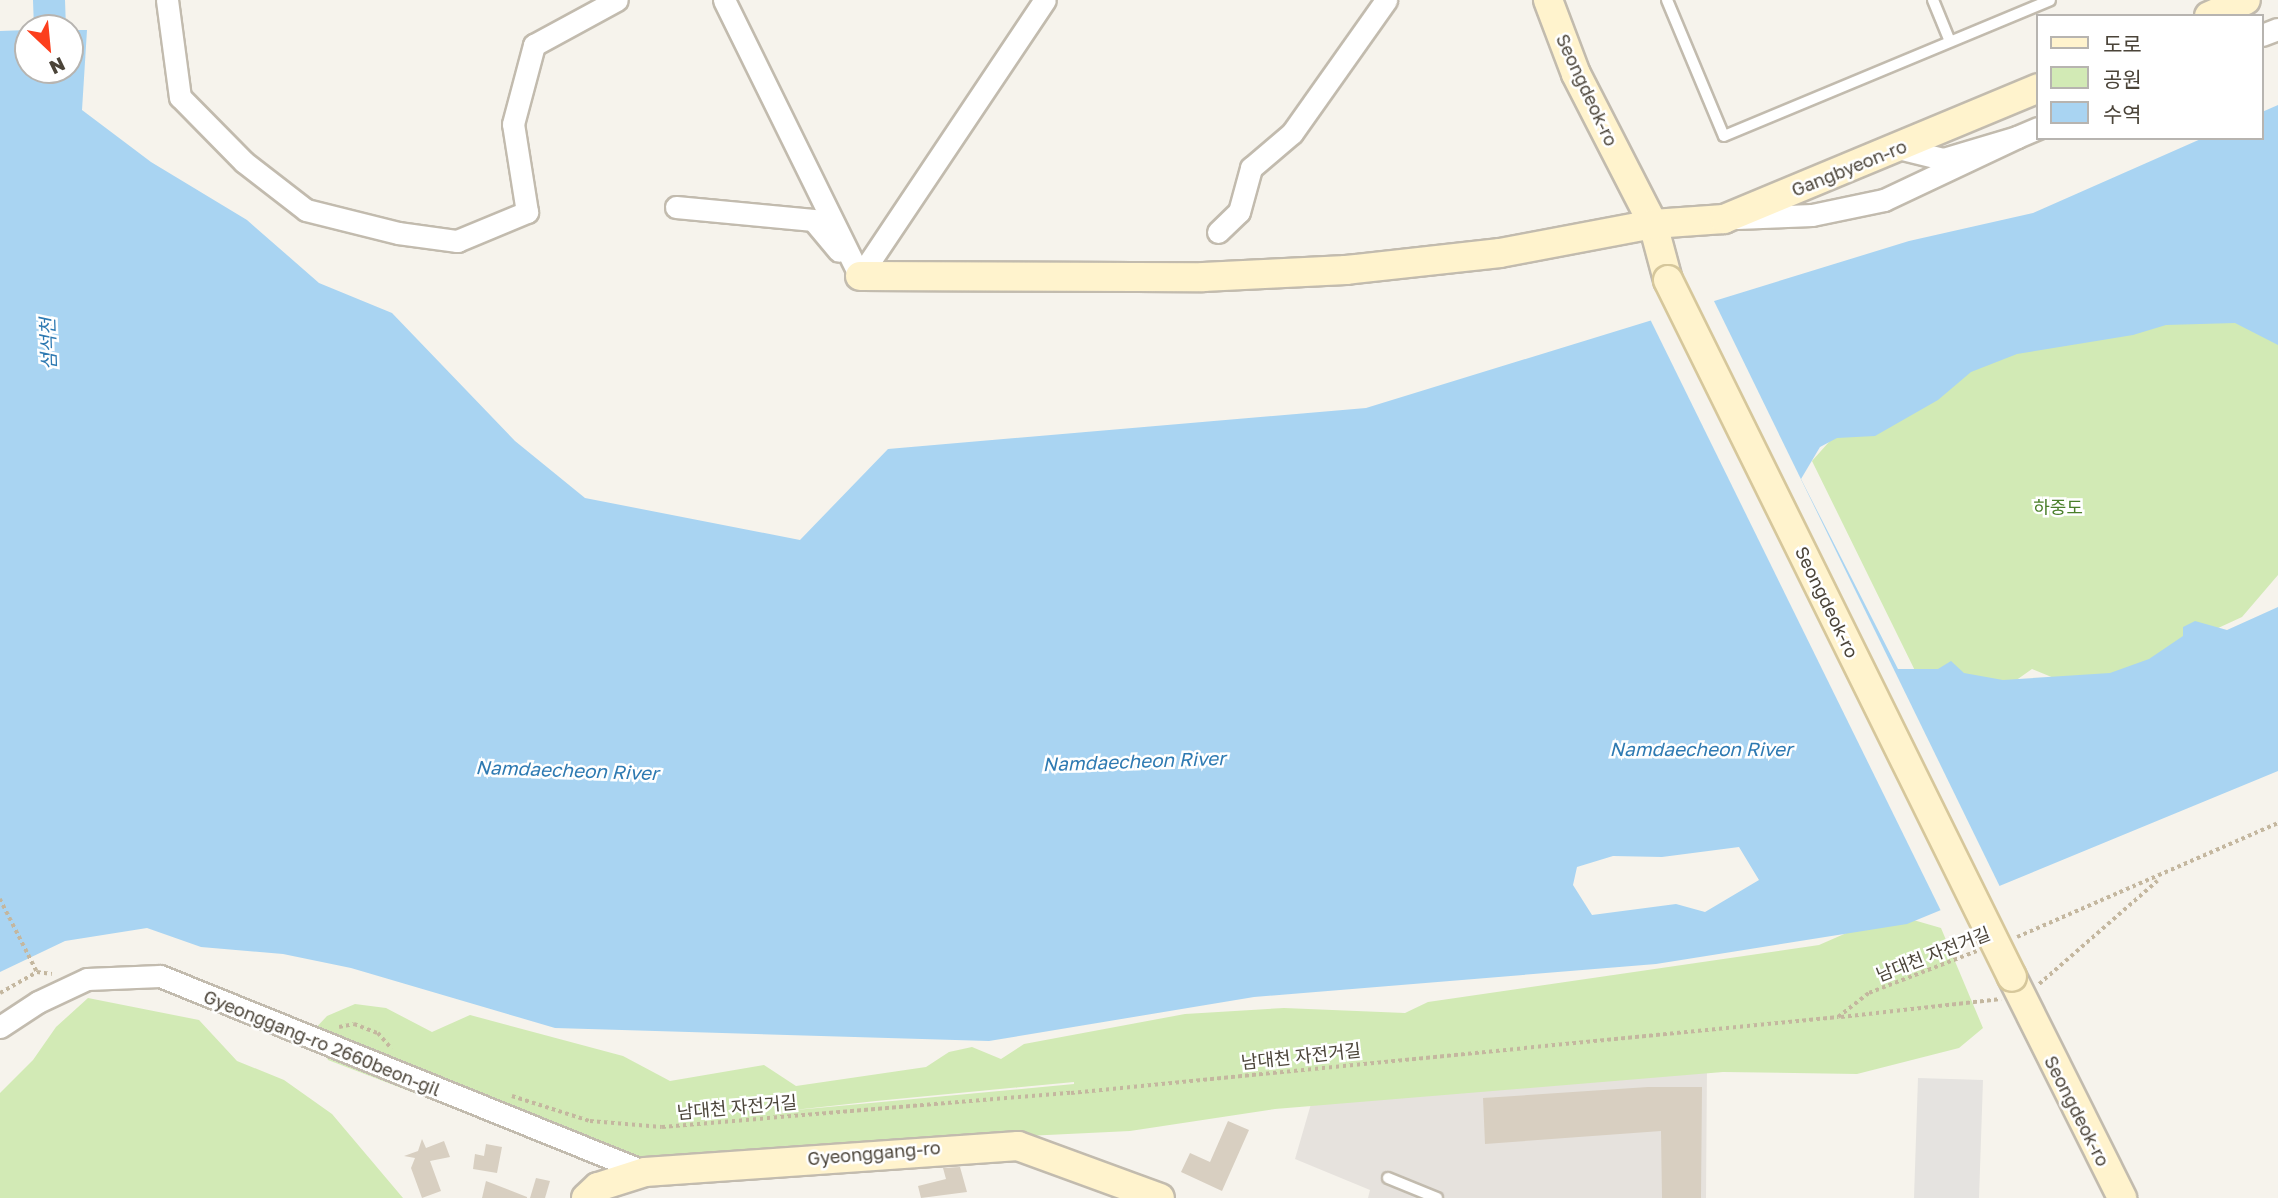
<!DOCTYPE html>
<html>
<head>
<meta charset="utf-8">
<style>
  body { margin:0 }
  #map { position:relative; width:2278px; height:1198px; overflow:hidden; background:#f6f3ec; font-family:"Golos Text","Noto Sans KR",sans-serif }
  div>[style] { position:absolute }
  .industrial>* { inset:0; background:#e6e2dd }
  .green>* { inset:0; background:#d2eab5 }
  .parking>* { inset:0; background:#e5e3e0 }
  .water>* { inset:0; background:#a9d4f2 }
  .pier>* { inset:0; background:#f6f3ec }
  .river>* { height:32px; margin:-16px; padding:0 16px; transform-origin:16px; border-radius:16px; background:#a9d4f2 }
  .building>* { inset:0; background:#d8cfc1 }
  .path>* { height:3.5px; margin-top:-1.75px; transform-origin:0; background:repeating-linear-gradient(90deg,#c4b79f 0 3.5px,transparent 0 7px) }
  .roads { filter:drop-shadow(2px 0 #c2bbae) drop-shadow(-2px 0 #c2bbae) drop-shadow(0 2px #c2bbae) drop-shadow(0 -2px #c2bbae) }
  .lane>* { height:10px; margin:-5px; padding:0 5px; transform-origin:5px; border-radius:5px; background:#fff }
  .street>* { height:21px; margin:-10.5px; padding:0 10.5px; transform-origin:10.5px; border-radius:10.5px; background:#fff }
  .secondary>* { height:28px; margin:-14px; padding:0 14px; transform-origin:14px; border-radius:14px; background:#fff3cd }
  .bridges { filter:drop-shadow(2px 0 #d6c79b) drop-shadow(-2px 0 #d6c79b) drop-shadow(0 2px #d6c79b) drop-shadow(0 -2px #d6c79b) }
  .secondary-bridge>* { height:28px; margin:-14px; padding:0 14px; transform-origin:14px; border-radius:14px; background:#fff3cd }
  span { translate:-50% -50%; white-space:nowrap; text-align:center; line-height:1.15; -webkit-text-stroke:5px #fff; paint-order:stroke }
  .street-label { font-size:18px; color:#4b4439 }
  .park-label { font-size:18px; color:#4a7f2a }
  .water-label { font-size:19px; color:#2e7ab2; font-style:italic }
  .legend { position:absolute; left:2036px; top:14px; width:228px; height:126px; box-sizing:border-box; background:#fff; border:2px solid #b7b4b0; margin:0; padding:9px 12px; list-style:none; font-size:21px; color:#4b4439 }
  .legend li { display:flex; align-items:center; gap:14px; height:35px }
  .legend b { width:35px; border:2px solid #b7b4b0 }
  .north { position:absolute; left:14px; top:14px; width:70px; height:70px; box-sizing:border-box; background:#fff; border:2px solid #b7b4b0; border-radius:50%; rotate:154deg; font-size:19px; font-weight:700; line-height:28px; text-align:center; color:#4b4439 }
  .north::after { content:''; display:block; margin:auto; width:24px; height:32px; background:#fc3f1d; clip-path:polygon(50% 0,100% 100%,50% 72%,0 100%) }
</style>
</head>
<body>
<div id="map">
  <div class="industrial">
    <i style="clip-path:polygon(1707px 1065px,1706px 1198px,1368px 1198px,1370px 1190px,1295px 1159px,1313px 1097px)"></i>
  </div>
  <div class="green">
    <i style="clip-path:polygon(2278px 320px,2278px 575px,2242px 617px,2112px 677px,2054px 678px,2032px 669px,1991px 698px,1925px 691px,1812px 461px,1845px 424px,2044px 323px)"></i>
    <i style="clip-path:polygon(evenodd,1903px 917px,1941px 928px,1983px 1028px,1959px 1048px,1857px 1074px,1723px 1072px,1275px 1109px,1130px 1131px,927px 1141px,648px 1166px,430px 1099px,328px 1060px,313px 1031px,327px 1016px,355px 1004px,386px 1008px,432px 1032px,470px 1015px,623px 1056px,670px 1081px,764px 1065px,796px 1086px,926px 1067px,949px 1052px,972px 1047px,1001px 1059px,1024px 1044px,1185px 1014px,1284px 1008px,1405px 1013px,1428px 1002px,1819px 945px,1874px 921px,1903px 917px,1074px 1082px,1074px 1084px,785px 1111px,876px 1101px,1074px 1082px)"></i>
    <i style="clip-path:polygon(88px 998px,199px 1020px,237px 1061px,284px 1080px,332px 1114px,403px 1198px,0 1198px,0 1093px,33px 1060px,56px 1027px)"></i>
  </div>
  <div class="parking">
    <i style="clip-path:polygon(1918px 1078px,1983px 1080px,1979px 1198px,1914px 1198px)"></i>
  </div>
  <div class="water">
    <i style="clip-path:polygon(evenodd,28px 30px,28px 70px,70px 70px,70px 30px,87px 30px,82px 110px,151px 162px,247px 220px,319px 283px,392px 313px,515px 441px,585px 498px,800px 540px,888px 449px,1366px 408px,1909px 241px,2033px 213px,2203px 138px,2262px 138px,2262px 112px,2278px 105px,2278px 345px,2235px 323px,2166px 325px,2133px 335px,2017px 354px,1971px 372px,1938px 400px,1875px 436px,1837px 438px,1820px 447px,1801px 479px,1898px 669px,1938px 669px,1951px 661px,1964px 673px,2003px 680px,2110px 673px,2149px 659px,2183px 636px,2183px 627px,2195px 621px,2227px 630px,2278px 607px,2278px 771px,1907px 924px,1656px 964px,1254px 997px,989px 1041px,555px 1028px,351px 968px,283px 954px,201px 947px,147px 928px,65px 941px,0 972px,0 31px,28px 30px,1739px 847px,1759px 880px,1705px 912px,1676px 904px,1592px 915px,1573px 885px,1577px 867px,1613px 856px,1662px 857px,1739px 847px)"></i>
  </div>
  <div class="pier">
    <i style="clip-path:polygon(1713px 299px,2001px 889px,1942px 913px,1650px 319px)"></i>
  </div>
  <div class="river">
    <i style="left:49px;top:0;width:28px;rotate:88deg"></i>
  </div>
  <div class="building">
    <i style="clip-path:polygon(1648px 1087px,1702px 1087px,1701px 1198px,1662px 1198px,1661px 1131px,1485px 1144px,1483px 1098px)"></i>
    <i style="clip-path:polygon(1228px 1121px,1249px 1130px,1222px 1191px,1181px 1172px,1190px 1153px,1210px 1162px)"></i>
    <i style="clip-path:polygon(422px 1139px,426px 1148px,444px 1141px,450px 1157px,430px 1161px,441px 1191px,422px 1198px,411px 1168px,415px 1158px,404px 1156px,418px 1151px)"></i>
    <i style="clip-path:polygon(486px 1144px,502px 1147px,497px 1173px,473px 1169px,475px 1154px,484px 1156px)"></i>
    <i style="clip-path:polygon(960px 1167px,967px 1192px,921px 1198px,918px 1186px,946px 1179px,943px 1168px)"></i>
    <i style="clip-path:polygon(536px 1178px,550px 1181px,545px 1198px,530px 1198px)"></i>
    <i style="clip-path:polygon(486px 1181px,527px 1197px,527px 1198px,482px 1198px)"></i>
  </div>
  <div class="path">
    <i style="left:0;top:899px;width:82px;rotate:63.1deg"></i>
    <i style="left:2017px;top:937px;width:285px;rotate:-23.6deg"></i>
    <i style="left:2039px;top:984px;width:157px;rotate:-41.1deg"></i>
    <i style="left:0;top:993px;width:43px;rotate:-29.6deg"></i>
    <i style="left:37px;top:972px;width:15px;rotate:8deg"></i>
    <i style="left:1841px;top:1017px;width:161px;rotate:-6.4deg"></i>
    <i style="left:339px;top:1027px;width:15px;rotate:-11deg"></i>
    <i style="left:354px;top:1024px;width:26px;rotate:21deg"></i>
    <i style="left:378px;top:1033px;width:21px;rotate:49deg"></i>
    <i style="left:512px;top:1096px;width:82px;rotate:17.8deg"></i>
    <i style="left:590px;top:1121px;width:72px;rotate:4.8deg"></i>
    <i style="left:662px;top:1127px;width:410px;rotate:-4.8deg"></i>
    <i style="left:1071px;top:1093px;width:771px;rotate:-5.66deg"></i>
    <i style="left:1838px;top:1017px;width:39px;rotate:-38deg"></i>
    <i style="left:1869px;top:993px;width:116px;rotate:-21.3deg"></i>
  </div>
  <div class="roads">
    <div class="lane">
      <i style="left:1667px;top:0;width:147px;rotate:67.3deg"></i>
      <i style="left:1724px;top:136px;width:353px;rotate:-22.6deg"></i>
      <i style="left:1933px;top:0;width:42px;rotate:67.7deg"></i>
      <i style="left:1388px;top:1178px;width:53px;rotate:22.2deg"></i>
    </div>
    <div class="street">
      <i style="left:167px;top:0;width:98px;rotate:82.4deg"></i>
      <i style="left:180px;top:97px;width:91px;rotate:45.4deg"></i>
      <i style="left:244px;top:162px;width:78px;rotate:37.7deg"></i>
      <i style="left:306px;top:210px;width:95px;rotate:14deg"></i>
      <i style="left:398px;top:233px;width:60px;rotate:7.7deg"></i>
      <i style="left:457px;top:241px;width:76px;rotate:-22.5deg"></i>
      <i style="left:527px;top:212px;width:89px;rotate:-99deg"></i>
      <i style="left:513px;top:124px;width:82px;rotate:-75.1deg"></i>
      <i style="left:534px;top:45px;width:94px;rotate:-28.5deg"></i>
      <i style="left:724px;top:0;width:308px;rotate:63.8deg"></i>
      <i style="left:2262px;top:35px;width:17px;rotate:-21deg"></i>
      <i style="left:2017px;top:137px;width:23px;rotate:-23deg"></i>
      <i style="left:676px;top:207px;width:138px;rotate:5.4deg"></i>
      <i style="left:813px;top:220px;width:40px;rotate:50deg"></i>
      <i style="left:1737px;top:218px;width:75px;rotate:-2.3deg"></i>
      <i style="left:1812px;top:215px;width:74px;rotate:-11.8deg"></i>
      <i style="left:1884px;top:200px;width:147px;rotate:-25.3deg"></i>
      <i style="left:2017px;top:137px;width:77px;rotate:163.4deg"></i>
      <i style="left:1943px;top:159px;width:46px;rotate:-166.3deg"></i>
      <i style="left:1218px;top:232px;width:29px;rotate:-44deg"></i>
      <i style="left:1239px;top:212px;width:46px;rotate:-74.7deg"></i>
      <i style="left:1251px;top:168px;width:54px;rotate:-40.5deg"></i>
      <i style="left:1292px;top:133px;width:163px;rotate:-54.7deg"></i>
      <i style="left:860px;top:276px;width:332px;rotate:-56.2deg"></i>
      <i style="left:0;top:1027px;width:45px;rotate:-33.3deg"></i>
      <i style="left:38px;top:1002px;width:54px;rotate:-25.1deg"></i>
      <i style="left:87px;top:979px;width:73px;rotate:-2.4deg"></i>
      <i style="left:160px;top:976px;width:523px;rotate:22deg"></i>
    </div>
    <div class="secondary">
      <i style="left:1548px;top:0;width:79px;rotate:69.3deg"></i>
      <i style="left:1576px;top:74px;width:169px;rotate:62.8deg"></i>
      <i style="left:1653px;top:224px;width:58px;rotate:75deg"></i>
      <i style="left:2209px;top:16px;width:40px;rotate:-23.4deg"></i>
      <i style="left:860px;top:276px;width:343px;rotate:0.2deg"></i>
      <i style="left:1203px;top:277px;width:143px;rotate:-2.8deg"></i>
      <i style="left:1346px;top:270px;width:155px;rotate:-6.3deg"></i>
      <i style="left:1500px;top:253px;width:156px;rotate:-10.7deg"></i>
      <i style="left:1653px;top:224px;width:71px;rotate:-4deg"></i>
      <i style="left:1724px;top:219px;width:340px;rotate:-22.6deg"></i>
      <i style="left:2012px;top:977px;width:247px;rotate:63.5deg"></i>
      <i style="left:586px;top:1198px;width:16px;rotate:-43deg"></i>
      <i style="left:598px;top:1187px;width:49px;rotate:-17.7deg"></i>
      <i style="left:645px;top:1172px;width:374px;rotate:-4deg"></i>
      <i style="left:1018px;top:1146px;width:151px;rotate:20.1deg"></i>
    </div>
  </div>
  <div class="bridges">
    <div class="secondary-bridge">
      <i style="left:1668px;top:280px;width:777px;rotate:63.73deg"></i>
    </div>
  </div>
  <div class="street-label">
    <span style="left:1587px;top:90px;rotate:65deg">Seongdeok-ro</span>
    <span style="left:1849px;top:168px;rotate:-22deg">Gangbyeon-ro</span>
    <span style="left:1827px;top:602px;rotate:64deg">Seongdeok-ro</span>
    <span style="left:1933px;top:954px;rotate:-21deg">남대천 자전거길</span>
    <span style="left:322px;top:1043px;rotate:22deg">Gyeonggang-ro 2660beon-gil</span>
    <span style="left:1301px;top:1056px;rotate:-6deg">남대천 자전거길</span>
    <span style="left:737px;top:1107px;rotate:-5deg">남대천 자전거길</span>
    <span style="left:2077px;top:1111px;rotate:63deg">Seongdeok-ro</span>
    <span style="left:874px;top:1153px;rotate:-5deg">Gyeonggang-ro</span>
  </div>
  <div class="park-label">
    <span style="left:2058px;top:507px">하중도</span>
  </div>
  <div class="water-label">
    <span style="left:48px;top:344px;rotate:-92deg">섬석천</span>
    <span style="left:1701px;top:749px">Namdaecheon River</span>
    <span style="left:1134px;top:761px;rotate:-2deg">Namdaecheon River</span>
    <span style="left:567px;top:770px;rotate:2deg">Namdaecheon River</span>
  </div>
  <ul class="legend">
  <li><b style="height:9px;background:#fff3cd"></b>도로</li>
  <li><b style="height:19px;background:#d2eab5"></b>공원</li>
  <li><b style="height:19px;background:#a9d4f2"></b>수역</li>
  </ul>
  <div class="north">N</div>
</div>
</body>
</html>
